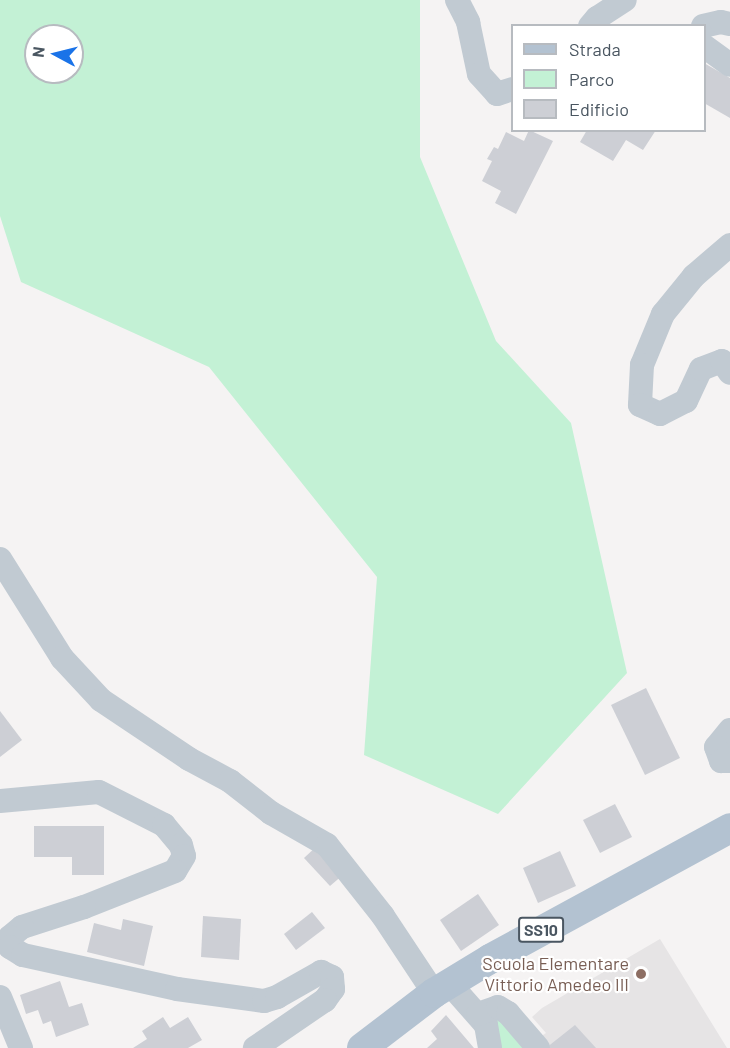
<!DOCTYPE html>
<html>
<head>
<meta charset="utf-8">
<style>
  body { margin:0 }
  #map { position:relative; width:730px; height:1048px; overflow:hidden; background:#f5f3f3; font-family:Barlow,sans-serif }
  div>[style] { position:absolute }
  .education>* { inset:0; background:#e6e4e5 }
  .green>* { inset:0; background:#c3f1d5 }
  .building>* { inset:0; background:#cdcfd5 }
  .minor>* { height:24px; margin:-12px; padding:0 12px; transform-origin:12px; border-radius:12px; background:#c1cad2 }
  .major>* { height:30px; margin:-15px; padding:0 15px; transform-origin:15px; border-radius:15px; background:#b3c2d1 }
  .dots>* { width:16px; height:16px; translate:-50% -50%; box-sizing:border-box; border:3px solid #fff; border-radius:50% }
  span { translate:-50% -50%; white-space:nowrap; text-align:center; line-height:1.15; -webkit-text-stroke:4.5px #fff; paint-order:stroke }
  .shield-label span { padding:2px 4px; background:#fff; border:2px solid; border-radius:4px; -webkit-text-stroke-width:0 }
  .shield-label { font-size:16px; color:#4a5661; font-weight:700 }
  .education-label { font-size:18px; color:#785e54 }
  .right { translate:-100% -50%; text-align:right }
  .legend { position:absolute; left:511px; top:24px; width:195px; height:108px; box-sizing:border-box; background:#fff; border:2px solid #b7bbc0; margin:0; padding:8px 10px; list-style:none; font-size:18px; color:#4a5661 }
  .legend li { display:flex; align-items:center; gap:12px; height:30px }
  .legend b { width:30px; border:2px solid #b7bbc0 }
  .north { position:absolute; left:24px; top:24px; width:60px; height:60px; box-sizing:border-box; background:#fff; border:2px solid #b7bbc0; border-radius:50%; rotate:277deg; font-size:16px; font-weight:700; line-height:24px; text-align:center; color:#4a5661 }
  .north::after { content:''; display:block; margin:auto; width:21px; height:27px; background:#1a73e8; clip-path:polygon(50% 0,100% 100%,50% 72%,0 100%) }
</style>
</head>
<body>
<div id="map">
  <div class="education">
    <i style="clip-path:polygon(660px 939px,727px 1048px,545px 1048px,537px 1039px,546px 1033px,532px 1017px,542px 1008px)"></i>
  </div>
  <div class="green">
    <i style="clip-path:polygon(evenodd,0 0,420px 0,420px 157px,496px 341px,571px 423px,627px 673px,498px 814px,364px 755px,377px 577px,209px 367px,21px 282px,0 216px,0 0,36px 36px,72px 36px,72px 72px,36px 72px,36px 36px)"></i>
    <i style="clip-path:polygon(495px 1017px,534px 1048px,497px 1048px)"></i>
  </div>
  <div class="building">
    <i style="clip-path:polygon(704px 63px,730px 78px,730px 118px,704px 103px)"></i>
    <i style="clip-path:polygon(529px 130px,553px 141px,516px 214px,495px 203px,501px 191px,482px 181px,492px 161px,487px 159px,494px 147px,498px 149px,506px 132px,524px 141px)"></i>
    <i style="clip-path:polygon(587px 130px,656px 130px,643px 150px,626px 140px,613px 161px,580px 142px)"></i>
    <i style="clip-path:polygon(646px 688px,680px 758px,645px 775px,611px 705px)"></i>
    <i style="clip-path:polygon(0 711px,22px 740px,0 757px)"></i>
    <i style="clip-path:polygon(615px 804px,632px 837px,600px 853px,583px 820px)"></i>
    <i style="clip-path:polygon(34px 826px,104px 826px,104px 875px,72px 875px,72px 857px,34px 857px)"></i>
    <i style="clip-path:polygon(318px 845px,344px 874px,330px 886px,304px 858px)"></i>
    <i style="clip-path:polygon(560px 851px,576px 886px,538px 903px,523px 868px)"></i>
    <i style="clip-path:polygon(478px 894px,499px 925px,461px 951px,440px 920px)"></i>
    <i style="clip-path:polygon(312px 912px,325px 928px,296px 950px,284px 934px)"></i>
    <i style="clip-path:polygon(203px 916px,241px 919px,239px 960px,201px 957px)"></i>
    <i style="clip-path:polygon(123px 919px,153px 926px,144px 966px,87px 952px,94px 923px,121px 930px)"></i>
    <i style="clip-path:polygon(60px 981px,69px 1007px,82px 1003px,89px 1025px,56px 1037px,51px 1021px,43px 1024px,38px 1010px,26px 1014px,20px 995px)"></i>
    <i style="clip-path:polygon(446px 1015px,474px 1048px,427px 1048px,437px 1039px,431px 1031px)"></i>
    <i style="clip-path:polygon(163px 1017px,170px 1028px,188px 1017px,202px 1040px,188px 1048px,133px 1048px,147px 1039px,142px 1031px)"></i>
    <i style="clip-path:polygon(575px 1025px,596px 1048px,546px 1048px)"></i>
  </div>
  <div class="minor">
    <i style="left:457px;top:0;width:25px;rotate:63deg"></i>
    <i style="left:468px;top:22px;width:53px;rotate:78.1deg"></i>
    <i style="left:479px;top:74px;width:27px;rotate:48deg"></i>
    <i style="left:497px;top:94px;width:16px;rotate:-18deg"></i>
    <i style="left:590px;top:26px;width:11px;rotate:-49deg"></i>
    <i style="left:597px;top:18px;width:33px;rotate:-33deg"></i>
    <i style="left:703px;top:26px;width:18px;rotate:-13deg"></i>
    <i style="left:721px;top:22px;width:9px;rotate:13deg"></i>
    <i style="left:704px;top:46px;width:32px;rotate:36deg"></i>
    <i style="left:730px;top:245px;width:48px;rotate:139.3deg"></i>
    <i style="left:694px;top:276px;width:49px;rotate:129.2deg"></i>
    <i style="left:663px;top:314px;width:55px;rotate:112.4deg"></i>
    <i style="left:642px;top:365px;width:40px;rotate:92.9deg"></i>
    <i style="left:640px;top:405px;width:22px;rotate:24deg"></i>
    <i style="left:660px;top:414px;width:29px;rotate:-27deg"></i>
    <i style="left:686px;top:401px;width:35px;rotate:-65deg"></i>
    <i style="left:701px;top:369px;width:22px;rotate:-21deg"></i>
    <i style="left:722px;top:361px;width:14px;rotate:56deg"></i>
    <i style="left:0;top:559px;width:117px;rotate:57.9deg"></i>
    <i style="left:62px;top:658px;width:57px;rotate:47.1deg"></i>
    <i style="left:101px;top:700px;width:106px;rotate:33.8deg"></i>
    <i style="left:189px;top:759px;width:47px;rotate:28.2deg"></i>
    <i style="left:230px;top:781px;width:52px;rotate:38deg"></i>
    <i style="left:271px;top:813px;width:64px;rotate:29.7deg"></i>
    <i style="left:327px;top:845px;width:90px;rotate:51.7deg"></i>
    <i style="left:383px;top:916px;width:92px;rotate:56.5deg"></i>
    <i style="left:730px;top:730px;width:22px;rotate:129deg"></i>
    <i style="left:716px;top:747px;width:15px;rotate:70deg"></i>
    <i style="left:721px;top:761px;width:9px"></i>
    <i style="left:0;top:801px;width:99px;rotate:-5.2deg"></i>
    <i style="left:99px;top:792px;width:73px;rotate:26.9deg"></i>
    <i style="left:164px;top:825px;width:26px;rotate:50deg"></i>
    <i style="left:181px;top:845px;width:11px;rotate:75deg"></i>
    <i style="left:184px;top:856px;width:17px;rotate:121deg"></i>
    <i style="left:175px;top:871px;width:98px;rotate:158.4deg"></i>
    <i style="left:84px;top:907px;width:65px;rotate:162.1deg"></i>
    <i style="left:22px;top:927px;width:16px;rotate:140deg"></i>
    <i style="left:10px;top:937px;width:10px;rotate:90deg"></i>
    <i style="left:10px;top:947px;width:15px;rotate:32deg"></i>
    <i style="left:23px;top:955px;width:158px;rotate:12.4deg"></i>
    <i style="left:177px;top:989px;width:88px;rotate:7.9deg"></i>
    <i style="left:264px;top:1001px;width:14px;rotate:-17deg"></i>
    <i style="left:277px;top:997px;width:51px;rotate:-29.6deg"></i>
    <i style="left:321px;top:972px;width:12px;rotate:24deg"></i>
    <i style="left:332px;top:977px;width:12px;rotate:85deg"></i>
    <i style="left:333px;top:989px;width:14px;rotate:126deg"></i>
    <i style="left:325px;top:1000px;width:85px;rotate:145.6deg"></i>
    <i style="left:449px;top:983px;width:56px;rotate:48.6deg"></i>
    <i style="left:486px;top:1025px;width:23px;rotate:80deg"></i>
    <i style="left:0;top:997px;width:55px;rotate:67.6deg"></i>
    <i style="left:478px;top:1014px;width:21px;rotate:-19deg"></i>
    <i style="left:498px;top:1007px;width:12px;rotate:31deg"></i>
    <i style="left:508px;top:1013px;width:46px;rotate:49.4deg"></i>
  </div>
  <div class="major">
    <i style="left:362px;top:1048px;width:91px;rotate:-37.4deg"></i>
    <i style="left:434px;top:993px;width:66px;rotate:-31.3deg"></i>
    <i style="left:490px;top:959px;width:273px;rotate:-28.6deg"></i>
  </div>
  <div class="dots">
    <i style="left:641px;top:974px;background:#8d6e63"></i>
  </div>
  <div class="shield-label">
    <span style="left:541px;top:930px">SS10</span>
  </div>
  <div class="education-label">
    <span class="right" style="left:629px;top:974px">Scuola Elementare<br>Vittorio Amedeo III</span>
  </div>
  <ul class="legend">
  <li><b style="height:8px;background:#b3c2d1"></b>Strada</li>
  <li><b style="height:16px;background:#c3f1d5"></b>Parco</li>
  <li><b style="height:16px;background:#cdcfd5"></b>Edificio</li>
  </ul>
  <div class="north">N</div>
</div>
</body>
</html>
